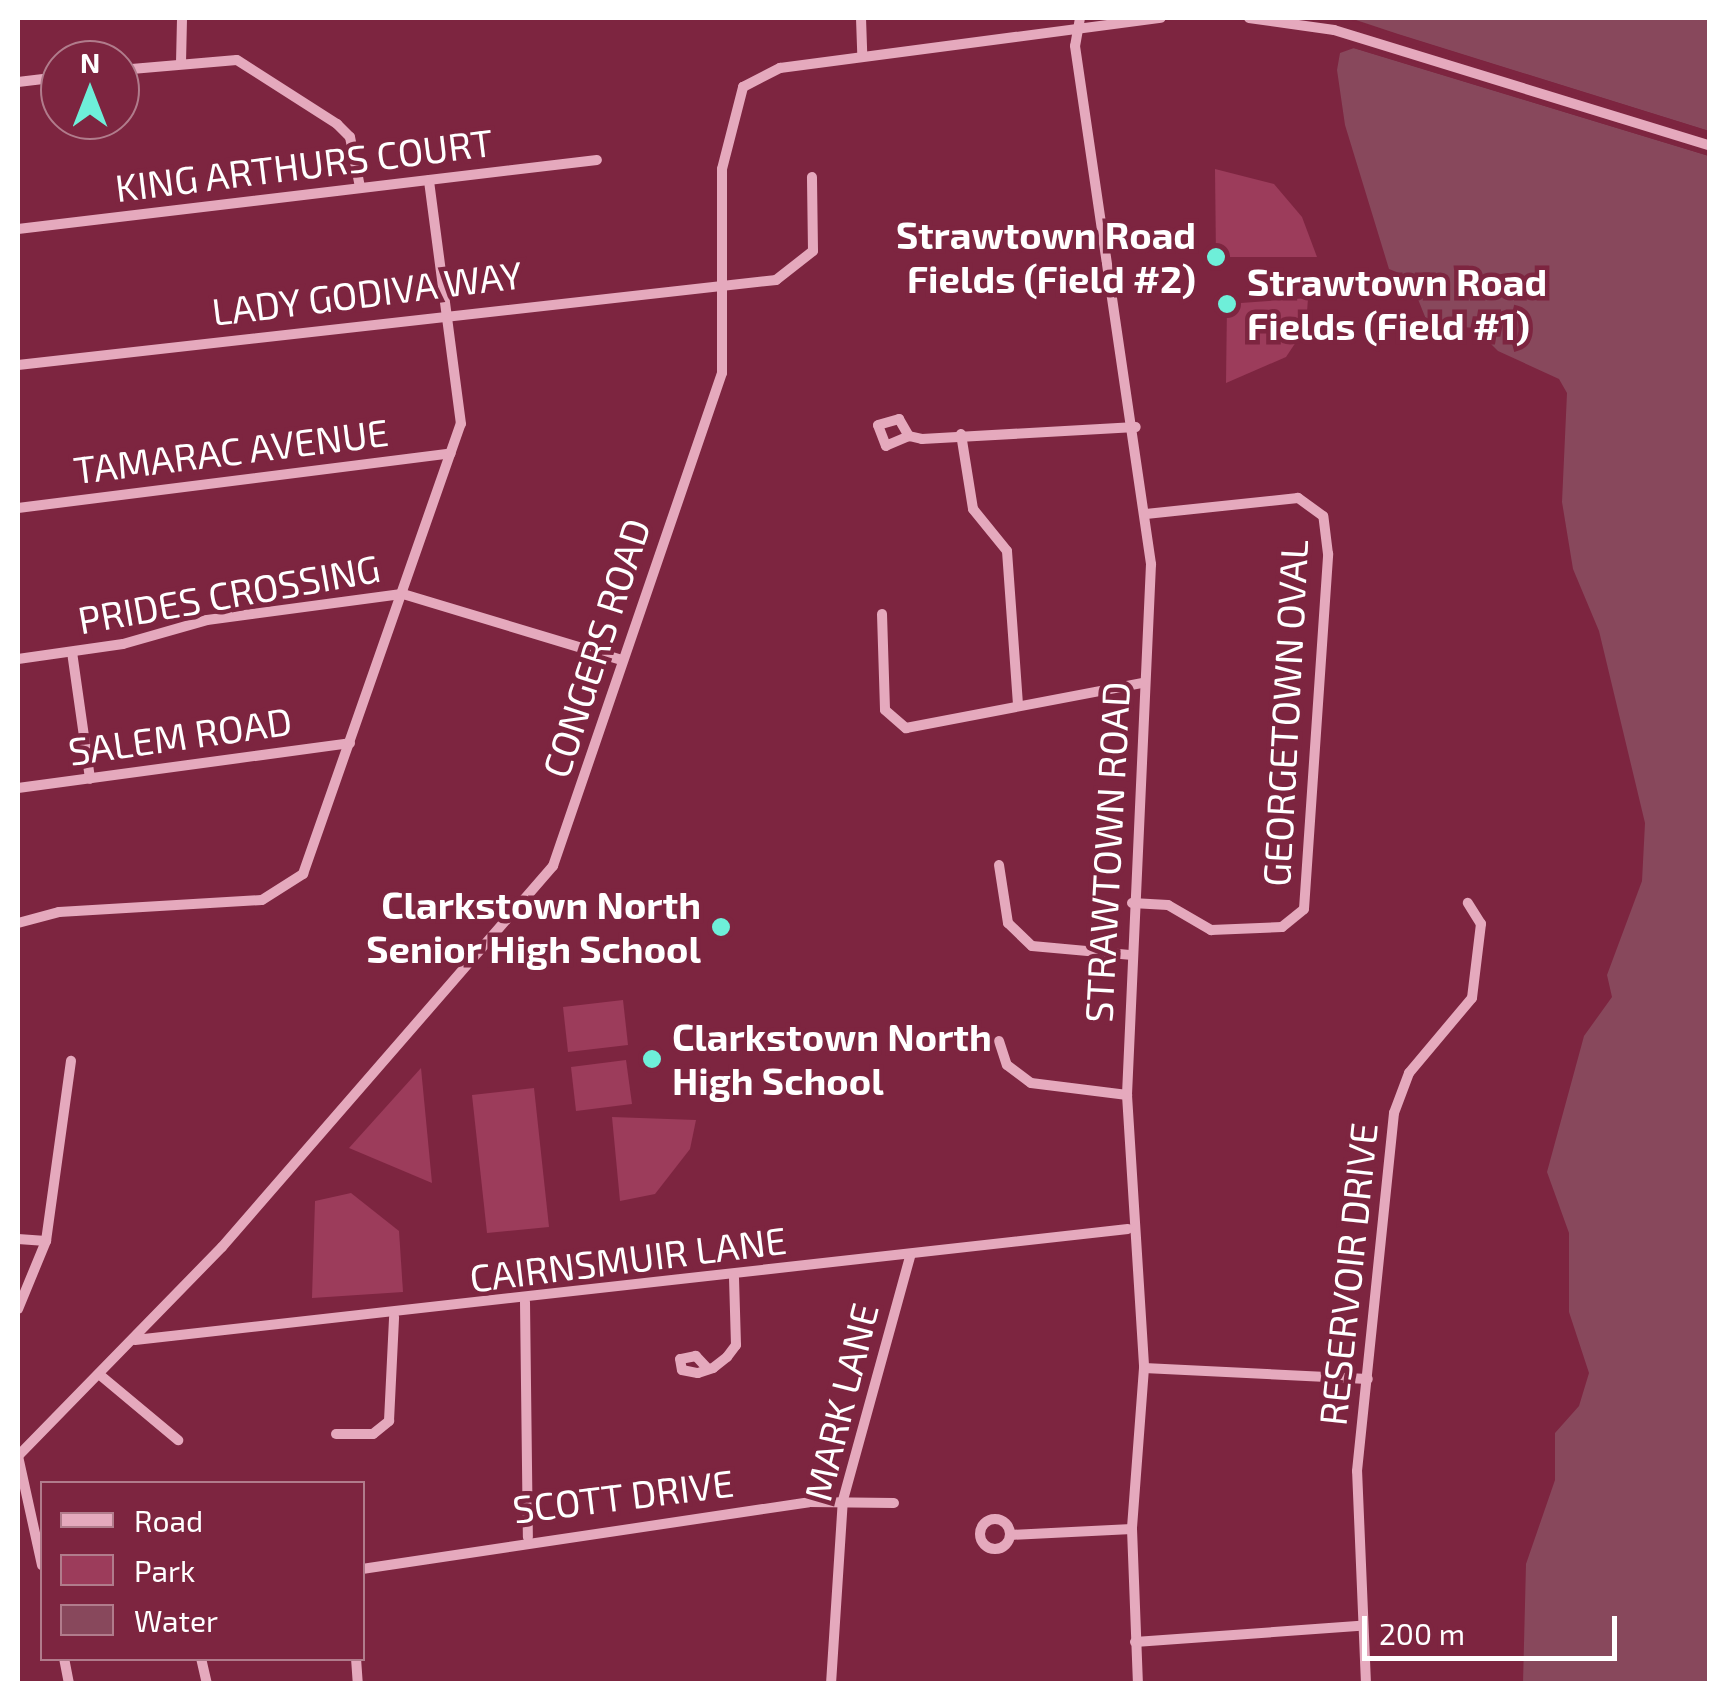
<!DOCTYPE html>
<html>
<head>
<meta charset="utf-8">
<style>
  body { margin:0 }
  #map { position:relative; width:1727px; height:1701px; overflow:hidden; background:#7d2540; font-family:"Exo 2",sans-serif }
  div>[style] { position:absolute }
  .green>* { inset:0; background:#9c3c5b }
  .water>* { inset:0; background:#88485c }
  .pier>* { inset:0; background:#7d2540 }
  .minor>* { height:10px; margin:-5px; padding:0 5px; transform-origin:5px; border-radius:5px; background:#e5a9bd }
  .minor>.ring { margin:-5px; padding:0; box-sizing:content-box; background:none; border:10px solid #e5a9bd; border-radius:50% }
  .dots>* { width:28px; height:28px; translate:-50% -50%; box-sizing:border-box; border:5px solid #7d2540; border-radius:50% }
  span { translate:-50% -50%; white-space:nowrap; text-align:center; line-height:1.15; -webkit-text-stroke:9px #7d2540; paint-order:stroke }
  .street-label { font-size:38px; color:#fff }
  .poi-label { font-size:38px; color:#fff; font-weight:700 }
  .right { translate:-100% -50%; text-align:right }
  .left { translate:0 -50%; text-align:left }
  .frame { position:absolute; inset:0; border:20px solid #fff; pointer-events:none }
  .legend { position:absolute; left:40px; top:1481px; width:325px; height:180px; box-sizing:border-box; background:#7d2540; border:2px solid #b17c8c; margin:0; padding:12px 18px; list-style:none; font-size:30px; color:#fff }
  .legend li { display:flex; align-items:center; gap:20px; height:50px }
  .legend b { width:50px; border:2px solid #b17c8c }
  .north { position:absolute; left:40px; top:40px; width:100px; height:100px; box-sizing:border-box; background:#7d2540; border:2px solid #b17c8c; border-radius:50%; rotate:0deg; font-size:28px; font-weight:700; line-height:40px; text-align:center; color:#fff }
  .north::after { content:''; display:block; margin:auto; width:35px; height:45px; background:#6eefd9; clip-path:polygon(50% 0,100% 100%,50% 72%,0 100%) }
  .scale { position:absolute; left:1362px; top:1616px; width:255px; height:45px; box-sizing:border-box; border:5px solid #fff; border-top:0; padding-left:12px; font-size:30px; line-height:35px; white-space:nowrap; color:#fff; -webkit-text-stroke:8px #7d2540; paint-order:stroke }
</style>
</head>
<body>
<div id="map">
  <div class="green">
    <i style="clip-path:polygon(1215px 169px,1274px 184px,1302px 217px,1317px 257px,1216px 257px)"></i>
    <i style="clip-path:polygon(1308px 298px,1306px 327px,1286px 357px,1226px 383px,1227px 304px)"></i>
    <i style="clip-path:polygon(623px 1000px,628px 1045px,568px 1052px,563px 1007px)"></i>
    <i style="clip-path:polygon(626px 1060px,632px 1104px,576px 1111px,571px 1067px)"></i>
    <i style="clip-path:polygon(421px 1068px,432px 1183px,349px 1148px)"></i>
    <i style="clip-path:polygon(534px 1088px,549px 1227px,487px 1233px,472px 1095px)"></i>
    <i style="clip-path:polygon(612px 1117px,696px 1120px,690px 1149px,655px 1194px,620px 1201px)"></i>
    <i style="clip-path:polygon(351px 1193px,399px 1231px,403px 1292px,312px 1298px,315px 1201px)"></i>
  </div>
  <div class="water">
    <i style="clip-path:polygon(1350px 18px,1709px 18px,1709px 131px,1398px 34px)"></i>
    <i style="clip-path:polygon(1354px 48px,1709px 156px,1709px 1683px,1523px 1683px,1526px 1564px,1555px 1480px,1555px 1433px,1579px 1406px,1589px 1373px,1569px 1312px,1569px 1233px,1547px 1172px,1584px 1036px,1612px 997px,1607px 975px,1642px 881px,1645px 823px,1599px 631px,1573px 569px,1562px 502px,1567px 393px,1559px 379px,1498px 351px,1475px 328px,1428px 324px,1409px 277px,1389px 269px,1345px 125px,1337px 70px,1340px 53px)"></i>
  </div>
  <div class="pier">
    <i style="clip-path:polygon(1345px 18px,1709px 131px,1710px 136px,1397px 39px)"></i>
    <i style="clip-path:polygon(1348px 42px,1710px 150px,1709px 156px,1350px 47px)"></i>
  </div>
  <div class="minor">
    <i style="left:861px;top:18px;width:38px;rotate:88deg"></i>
    <i style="left:1080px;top:18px;width:28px;rotate:100deg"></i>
    <i style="left:1075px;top:46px;width:524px;rotate:81.65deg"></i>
    <i style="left:1151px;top:564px;width:532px;rotate:92.59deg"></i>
    <i style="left:1127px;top:1095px;width:274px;rotate:86.4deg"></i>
    <i style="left:1144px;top:1368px;width:161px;rotate:94.3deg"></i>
    <i style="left:1132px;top:1529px;width:155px;rotate:87.8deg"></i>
    <i style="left:1249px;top:18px;width:86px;rotate:8deg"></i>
    <i style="left:1334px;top:30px;width:393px;rotate:17.1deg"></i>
    <i style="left:181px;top:63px;width:45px;rotate:-88.7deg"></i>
    <i style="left:120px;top:70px;width:117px;rotate:-4.9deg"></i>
    <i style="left:237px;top:60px;width:119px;rotate:32.6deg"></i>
    <i style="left:337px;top:124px;width:18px;rotate:45deg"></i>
    <i style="left:350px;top:137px;width:51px;rotate:78.7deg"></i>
    <i style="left:18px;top:82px;width:42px;rotate:-6.8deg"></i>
    <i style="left:18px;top:229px;width:583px;rotate:-6.8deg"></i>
    <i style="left:18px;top:365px;width:763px;rotate:-6.4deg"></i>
    <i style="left:776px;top:280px;width:47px;rotate:-38.1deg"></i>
    <i style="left:813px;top:251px;width:74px;rotate:-90.8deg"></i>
    <i style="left:961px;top:434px;width:76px;rotate:80.9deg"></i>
    <i style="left:973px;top:509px;width:54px;rotate:51deg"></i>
    <i style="left:1007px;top:551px;width:154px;rotate:85.9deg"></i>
    <i style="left:909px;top:436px;width:25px;rotate:157deg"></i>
    <i style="left:886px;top:446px;width:22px;rotate:-111deg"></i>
    <i style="left:878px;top:425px;width:22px;rotate:-16deg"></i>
    <i style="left:899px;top:419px;width:20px;rotate:60deg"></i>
    <i style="left:909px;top:436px;width:13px;rotate:13deg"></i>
    <i style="left:922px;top:439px;width:214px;rotate:-3.2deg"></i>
    <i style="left:18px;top:508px;width:436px;rotate:-7.2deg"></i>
    <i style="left:882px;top:614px;width:96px;rotate:88.2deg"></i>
    <i style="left:885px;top:710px;width:28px;rotate:41deg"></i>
    <i style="left:906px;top:728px;width:241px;rotate:-10.8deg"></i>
    <i style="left:72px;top:652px;width:128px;rotate:81.9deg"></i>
    <i style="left:18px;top:659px;width:106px;rotate:-8.1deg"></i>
    <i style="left:123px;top:644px;width:87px;rotate:-15.9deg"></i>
    <i style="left:207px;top:620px;width:198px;rotate:-7.6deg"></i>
    <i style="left:403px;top:594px;width:228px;rotate:16.8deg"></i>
    <i style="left:18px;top:788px;width:335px;rotate:-7.7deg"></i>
    <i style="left:999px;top:865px;width:59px;rotate:81.2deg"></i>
    <i style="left:1008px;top:923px;width:33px;rotate:44deg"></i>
    <i style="left:1032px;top:946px;width:98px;rotate:5.2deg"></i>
    <i style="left:1132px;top:903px;width:36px;rotate:3deg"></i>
    <i style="left:1168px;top:905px;width:50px;rotate:30.2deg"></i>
    <i style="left:1211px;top:930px;width:71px;rotate:-2.4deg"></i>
    <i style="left:1282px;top:927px;width:28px;rotate:-39deg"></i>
    <i style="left:1304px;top:909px;width:356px;rotate:-86.1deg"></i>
    <i style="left:1328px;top:554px;width:38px;rotate:-97deg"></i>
    <i style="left:1323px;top:516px;width:31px;rotate:-144deg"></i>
    <i style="left:1298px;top:498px;width:153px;rotate:174deg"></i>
    <i style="left:18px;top:923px;width:42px;rotate:-15deg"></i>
    <i style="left:59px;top:912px;width:203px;rotate:-3.4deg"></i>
    <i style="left:262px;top:900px;width:49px;rotate:-32.4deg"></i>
    <i style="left:303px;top:874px;width:477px;rotate:-70.7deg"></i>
    <i style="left:461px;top:424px;width:246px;rotate:-97.5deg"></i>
    <i style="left:999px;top:1041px;width:25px;rotate:72deg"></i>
    <i style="left:1007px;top:1065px;width:30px;rotate:37deg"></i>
    <i style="left:1031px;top:1083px;width:97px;rotate:7.1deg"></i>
    <i style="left:18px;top:1239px;width:28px;rotate:4deg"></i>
    <i style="left:525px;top:1302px;width:235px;rotate:89.3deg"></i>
    <i style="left:18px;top:1309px;width:74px;rotate:-67.6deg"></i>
    <i style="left:46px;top:1241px;width:182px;rotate:-82.1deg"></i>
    <i style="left:135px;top:1340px;width:999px;rotate:-6.38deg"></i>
    <i style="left:1144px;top:1368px;width:224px;rotate:2.8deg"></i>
    <i style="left:708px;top:1369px;width:18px;rotate:-133deg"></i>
    <i style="left:696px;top:1356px;width:16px;rotate:169deg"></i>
    <i style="left:680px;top:1359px;width:11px;rotate:80deg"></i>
    <i style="left:682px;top:1370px;width:16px;rotate:11deg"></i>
    <i style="left:698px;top:1373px;width:16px;rotate:-18deg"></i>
    <i style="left:713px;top:1368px;width:18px;rotate:-38deg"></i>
    <i style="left:727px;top:1357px;width:15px;rotate:-53deg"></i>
    <i style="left:736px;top:1345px;width:67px;rotate:-91.7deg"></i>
    <i style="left:100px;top:1375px;width:102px;rotate:39.8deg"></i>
    <i style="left:336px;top:1434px;width:37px"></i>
    <i style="left:373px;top:1434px;width:21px;rotate:-39deg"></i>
    <i style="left:389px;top:1421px;width:104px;rotate:-87.2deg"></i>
    <i style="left:18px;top:1456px;width:292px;rotate:-45.7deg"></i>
    <i style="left:222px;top:1247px;width:505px;rotate:-49.02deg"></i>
    <i style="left:553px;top:866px;width:521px;rotate:-71.08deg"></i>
    <i style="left:722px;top:373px;width:204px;rotate:-90deg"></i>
    <i style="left:722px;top:169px;width:85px;rotate:-75.6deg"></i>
    <i style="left:743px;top:87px;width:42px;rotate:-27.2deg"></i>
    <i style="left:780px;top:68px;width:384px;rotate:-7.5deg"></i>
    <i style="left:18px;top:1456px;width:112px;rotate:77.6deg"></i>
    <i class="ring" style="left:980px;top:1519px;width:20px;height:20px"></i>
    <i style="left:1010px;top:1535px;width:122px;rotate:-2.8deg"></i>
    <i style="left:362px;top:1569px;width:452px;rotate:-8.5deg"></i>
    <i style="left:809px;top:1502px;width:85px;rotate:0.7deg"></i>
    <i style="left:1135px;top:1642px;width:226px;rotate:-4.1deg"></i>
    <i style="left:64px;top:1658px;width:26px;rotate:79deg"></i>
    <i style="left:201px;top:1658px;width:27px;rotate:77deg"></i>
    <i style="left:356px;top:1658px;width:26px;rotate:86deg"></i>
    <i style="left:831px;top:1684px;width:184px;rotate:-86.3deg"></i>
    <i style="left:843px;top:1500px;width:253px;rotate:-74.6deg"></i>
    <i style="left:1366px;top:1684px;width:213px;rotate:-92.4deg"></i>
    <i style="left:1357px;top:1471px;width:360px;rotate:-84.1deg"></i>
    <i style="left:1394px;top:1113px;width:43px;rotate:-69.4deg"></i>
    <i style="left:1409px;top:1073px;width:98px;rotate:-50deg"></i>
    <i style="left:1472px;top:998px;width:75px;rotate:-83.1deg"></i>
    <i style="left:1481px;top:924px;width:25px;rotate:-122deg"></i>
  </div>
  <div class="dots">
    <i style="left:1216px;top:257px;background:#6eefd9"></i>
    <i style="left:1227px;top:304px;background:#6eefd9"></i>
    <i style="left:721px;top:927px;background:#6eefd9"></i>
    <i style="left:652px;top:1059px;background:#6eefd9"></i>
  </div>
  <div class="street-label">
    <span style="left:304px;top:165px;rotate:-7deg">KING ARTHURS COURT</span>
    <span style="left:367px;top:293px;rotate:-7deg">LADY GODIVA WAY</span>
    <span style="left:231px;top:451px;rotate:-7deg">TAMARAC AVENUE</span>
    <span style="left:229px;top:594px;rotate:-10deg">PRIDES CROSSING</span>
    <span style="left:596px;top:648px;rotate:-72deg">CONGERS ROAD</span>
    <span style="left:1285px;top:713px;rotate:-87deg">GEORGETOWN OVAL</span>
    <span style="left:180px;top:736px;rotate:-8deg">SALEM ROAD</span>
    <span style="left:1107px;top:852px;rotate:-87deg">STRAWTOWN ROAD</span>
    <span style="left:628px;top:1259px;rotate:-7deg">CAIRNSMUIR LANE</span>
    <span style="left:1348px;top:1274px;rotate:-84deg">RESERVOIR DRIVE</span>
    <span style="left:841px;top:1402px;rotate:-76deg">MARK LANE</span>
    <span style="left:623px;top:1496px;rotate:-7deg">SCOTT DRIVE</span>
  </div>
  <div class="poi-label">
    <span class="right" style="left:1196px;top:257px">Strawtown Road<br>Fields (Field #2)</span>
    <span class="left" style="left:1247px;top:304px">Strawtown Road<br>Fields (Field #1)</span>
    <span class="right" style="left:701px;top:927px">Clarkstown North<br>Senior High School</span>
    <span class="left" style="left:672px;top:1059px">Clarkstown North<br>High School</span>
  </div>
  <div class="frame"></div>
  <ul class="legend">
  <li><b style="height:12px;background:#e5a9bd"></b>Road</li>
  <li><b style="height:28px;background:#9c3c5b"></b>Park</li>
  <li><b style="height:28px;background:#88485c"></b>Water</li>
  </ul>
  <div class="north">N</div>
  <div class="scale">200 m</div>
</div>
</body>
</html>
